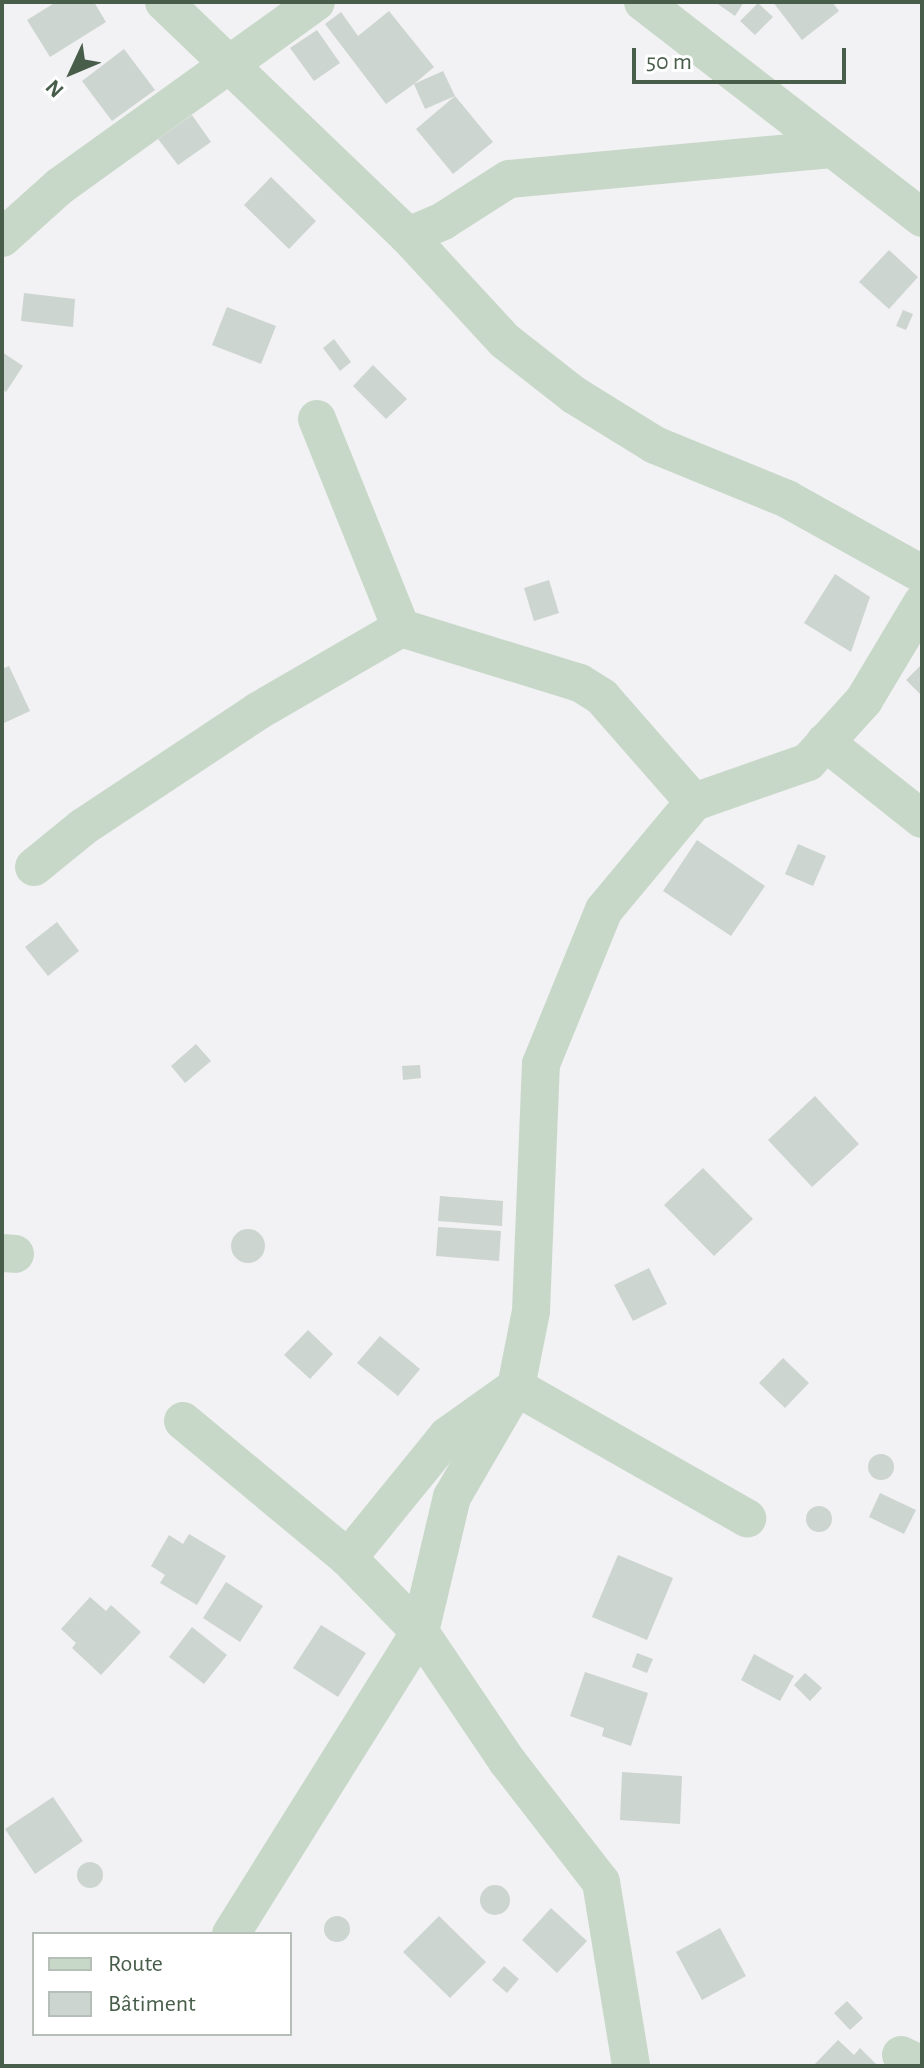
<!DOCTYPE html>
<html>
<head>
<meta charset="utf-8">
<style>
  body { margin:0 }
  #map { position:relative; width:924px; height:2068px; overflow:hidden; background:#f2f1f3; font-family:"Alegreya Sans",sans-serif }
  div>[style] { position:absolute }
  .building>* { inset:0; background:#cdd5d0 }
  .round { border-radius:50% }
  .minor>* { height:38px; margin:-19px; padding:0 19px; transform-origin:19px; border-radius:19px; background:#c7d8c9 }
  span { translate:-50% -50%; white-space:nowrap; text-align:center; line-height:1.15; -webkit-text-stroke:6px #fff; paint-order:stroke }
  .frame { position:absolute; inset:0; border:4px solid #485e4b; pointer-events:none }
  .legend { position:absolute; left:32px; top:1932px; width:260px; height:104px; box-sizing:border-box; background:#fff; border:2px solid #b6bfb7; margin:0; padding:10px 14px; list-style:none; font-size:24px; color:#485e4b }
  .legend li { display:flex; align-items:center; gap:16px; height:40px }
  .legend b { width:40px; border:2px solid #b6bfb7 }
  .north { position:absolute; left:32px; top:32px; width:80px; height:80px; -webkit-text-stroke:6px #fff; paint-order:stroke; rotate:226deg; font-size:22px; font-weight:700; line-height:32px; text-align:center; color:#485e4b }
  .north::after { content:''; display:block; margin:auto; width:28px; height:36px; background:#485e4b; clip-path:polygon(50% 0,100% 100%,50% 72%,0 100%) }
  .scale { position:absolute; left:632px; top:48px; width:214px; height:36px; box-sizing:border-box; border:4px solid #485e4b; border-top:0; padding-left:10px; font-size:24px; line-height:28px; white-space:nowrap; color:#485e4b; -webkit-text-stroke:6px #fff; paint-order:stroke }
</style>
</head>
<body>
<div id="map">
  <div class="building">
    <i style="clip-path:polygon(56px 2px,94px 2px,106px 22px,50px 57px,27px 20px)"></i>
    <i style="clip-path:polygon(715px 2px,744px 2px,735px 16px)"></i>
    <i style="clip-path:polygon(773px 2px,832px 2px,839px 11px,802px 40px)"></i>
    <i style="clip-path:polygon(758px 3px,773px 17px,755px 35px,740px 21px)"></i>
    <i style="clip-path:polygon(389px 11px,434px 67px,414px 84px,443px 71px,455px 96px,493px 142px,453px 174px,416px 129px,455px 96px,425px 109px,414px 84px,386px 104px,325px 24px,341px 12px,358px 36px)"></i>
    <i style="clip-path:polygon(317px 30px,340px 63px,314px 81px,290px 48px)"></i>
    <i style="clip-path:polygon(124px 49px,155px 90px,112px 121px,82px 81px)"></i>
    <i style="clip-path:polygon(192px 115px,211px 142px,178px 165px,158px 139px)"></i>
    <i style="clip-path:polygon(271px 177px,316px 221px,289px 249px,244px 205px)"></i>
    <i style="clip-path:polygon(889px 250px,918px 277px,889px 309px,859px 282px)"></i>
    <i style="clip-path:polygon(24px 293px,75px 299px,73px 327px,21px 321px)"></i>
    <i style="clip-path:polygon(227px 307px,276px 326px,261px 364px,212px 345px)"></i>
    <i style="clip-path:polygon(903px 310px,913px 314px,906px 330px,896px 326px)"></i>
    <i style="clip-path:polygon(334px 339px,351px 362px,340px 371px,323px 348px)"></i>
    <i style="clip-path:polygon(2px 352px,23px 366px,6px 392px,2px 389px)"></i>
    <i style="clip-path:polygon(373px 365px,407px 399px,386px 419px,353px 386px)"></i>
    <i style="clip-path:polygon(835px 574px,870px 597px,851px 652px,804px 623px)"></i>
    <i style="clip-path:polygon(549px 580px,559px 613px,534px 621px,524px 588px)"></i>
    <i style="clip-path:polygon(922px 664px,922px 696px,906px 680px)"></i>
    <i style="clip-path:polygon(9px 666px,30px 711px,2px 724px,2px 669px)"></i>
    <i style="clip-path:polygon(697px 840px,765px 886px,731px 936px,663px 891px)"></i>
    <i style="clip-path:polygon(798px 844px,826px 856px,813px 886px,785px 874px)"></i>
    <i style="clip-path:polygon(57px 922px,79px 951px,48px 976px,25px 947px)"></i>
    <i style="clip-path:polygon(196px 1044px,211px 1061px,185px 1083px,171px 1066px)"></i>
    <i style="clip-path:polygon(420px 1065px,421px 1078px,403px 1080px,402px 1066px)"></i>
    <i style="clip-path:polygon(815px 1096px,859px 1144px,812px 1187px,768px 1140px)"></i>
    <i style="clip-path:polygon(703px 1168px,753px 1219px,714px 1256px,664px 1205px)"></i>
    <i style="clip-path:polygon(440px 1196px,503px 1201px,502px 1226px,438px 1221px)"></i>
    <i style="clip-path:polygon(438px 1227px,501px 1231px,499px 1261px,436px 1256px)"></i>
    <i class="round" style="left:231px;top:1229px;width:34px;height:34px"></i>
    <i style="clip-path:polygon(649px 1268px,667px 1304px,633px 1321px,614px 1285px)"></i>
    <i style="clip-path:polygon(308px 1330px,333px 1354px,310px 1379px,284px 1355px)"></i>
    <i style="clip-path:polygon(380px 1336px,420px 1369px,398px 1396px,357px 1363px)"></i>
    <i style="clip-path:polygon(783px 1358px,809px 1383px,785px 1408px,759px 1383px)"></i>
    <i class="round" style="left:868px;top:1454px;width:26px;height:26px"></i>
    <i style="clip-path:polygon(880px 1493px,916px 1510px,904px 1534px,869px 1517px)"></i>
    <i class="round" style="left:806px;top:1506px;width:26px;height:26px"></i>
    <i style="clip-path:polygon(189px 1534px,226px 1556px,197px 1605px,160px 1583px,165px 1575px,151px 1566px,169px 1535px,183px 1544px)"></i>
    <i style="clip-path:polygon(618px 1555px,673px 1578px,647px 1640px,592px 1617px)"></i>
    <i style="clip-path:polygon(226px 1582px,263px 1606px,240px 1642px,203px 1618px)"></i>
    <i style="clip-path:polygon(90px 1597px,106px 1611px,111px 1605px,141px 1632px,101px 1675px,72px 1648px,76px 1643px,61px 1629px)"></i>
    <i style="clip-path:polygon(321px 1625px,366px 1653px,338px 1697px,293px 1668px)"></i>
    <i style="clip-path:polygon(192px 1627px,227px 1655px,204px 1684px,169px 1657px)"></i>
    <i style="clip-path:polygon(637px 1653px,653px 1659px,647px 1673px,632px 1667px)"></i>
    <i style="clip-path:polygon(754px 1654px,794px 1676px,780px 1701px,741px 1680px)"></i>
    <i style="clip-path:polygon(585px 1672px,648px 1693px,631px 1746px,602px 1736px,604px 1728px,570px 1716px)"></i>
    <i style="clip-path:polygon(805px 1673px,822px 1688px,810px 1701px,794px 1685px)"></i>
    <i style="clip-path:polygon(622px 1772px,682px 1776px,680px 1824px,620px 1820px)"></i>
    <i style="clip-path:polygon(53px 1797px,83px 1841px,35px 1874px,5px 1829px)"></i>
    <i class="round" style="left:77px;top:1862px;width:26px;height:26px"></i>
    <i class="round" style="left:480px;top:1885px;width:30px;height:30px"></i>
    <i style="clip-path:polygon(551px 1908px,587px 1941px,557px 1973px,522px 1940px)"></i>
    <i style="clip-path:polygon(439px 1916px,486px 1962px,450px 1998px,403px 1952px)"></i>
    <i class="round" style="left:324px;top:1916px;width:26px;height:26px"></i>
    <i style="clip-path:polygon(720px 1928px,746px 1976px,702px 2000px,676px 1952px)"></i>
    <i style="clip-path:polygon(504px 1966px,519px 1979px,507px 1993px,492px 1980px)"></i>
    <i style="clip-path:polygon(847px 2001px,863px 2018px,850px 2030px,834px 2013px)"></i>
    <i style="clip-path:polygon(838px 2040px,854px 2055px,860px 2048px,878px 2066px,813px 2066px)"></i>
  </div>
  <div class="minor">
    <i style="left:164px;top:2px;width:338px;rotate:43.8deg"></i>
    <i style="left:408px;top:236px;width:38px;rotate:-23deg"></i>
    <i style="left:443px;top:221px;width:78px;rotate:-32.5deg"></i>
    <i style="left:509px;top:179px;width:324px;rotate:-5.3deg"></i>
    <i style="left:643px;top:2px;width:353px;rotate:37.7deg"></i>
    <i style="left:408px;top:236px;width:143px;rotate:47.3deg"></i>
    <i style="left:505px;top:341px;width:88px;rotate:38deg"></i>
    <i style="left:574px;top:395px;width:95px;rotate:31.7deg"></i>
    <i style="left:655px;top:445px;width:143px;rotate:22.2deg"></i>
    <i style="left:787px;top:499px;width:154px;rotate:29.1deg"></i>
    <i style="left:2px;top:238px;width:78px;rotate:-41.9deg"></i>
    <i style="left:60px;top:186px;width:315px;rotate:-35.7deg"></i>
    <i style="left:317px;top:419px;width:225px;rotate:68.1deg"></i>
    <i style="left:401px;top:628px;width:187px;rotate:17.1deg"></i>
    <i style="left:580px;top:683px;width:26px;rotate:32deg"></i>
    <i style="left:602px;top:697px;width:140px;rotate:48.8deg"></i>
    <i style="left:825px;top:742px;width:124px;rotate:38.4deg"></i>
    <i style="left:34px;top:867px;width:63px;rotate:-39.2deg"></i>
    <i style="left:83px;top:827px;width:210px;rotate:-33.5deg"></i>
    <i style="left:258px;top:711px;width:165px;rotate:-30.1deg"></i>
    <i style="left:2px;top:1253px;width:13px;rotate:4deg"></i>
    <i style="left:183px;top:1421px;width:214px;rotate:39.7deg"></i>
    <i style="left:348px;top:1558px;width:103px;rotate:45.8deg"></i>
    <i style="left:420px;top:1632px;width:156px;rotate:56deg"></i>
    <i style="left:507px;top:1761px;width:153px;rotate:52.2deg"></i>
    <i style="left:601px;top:1882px;width:186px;rotate:80.7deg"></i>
    <i style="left:348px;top:1558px;width:157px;rotate:-50.9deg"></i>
    <i style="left:447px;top:1436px;width:85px;rotate:-35.4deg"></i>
    <i style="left:516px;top:1387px;width:266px;rotate:29.6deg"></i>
    <i style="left:231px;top:1934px;width:356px;rotate:-58deg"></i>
    <i style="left:420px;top:1632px;width:139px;rotate:-76.7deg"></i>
    <i style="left:452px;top:1497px;width:127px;rotate:-59.8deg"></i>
    <i style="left:516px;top:1387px;width:77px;rotate:-78.8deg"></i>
    <i style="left:531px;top:1311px;width:247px;rotate:-87.7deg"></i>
    <i style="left:541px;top:1064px;width:166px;rotate:-67.8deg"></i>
    <i style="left:604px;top:910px;width:141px;rotate:-50.2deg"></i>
    <i style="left:694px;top:802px;width:121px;rotate:-19.3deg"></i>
    <i style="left:808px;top:762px;width:84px;rotate:-47.9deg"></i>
    <i style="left:864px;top:700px;width:113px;rotate:-59.1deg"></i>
    <i style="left:901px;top:2055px;width:23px;rotate:25deg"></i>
  </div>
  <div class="frame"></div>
  <ul class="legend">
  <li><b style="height:10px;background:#c7d8c9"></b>Route</li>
  <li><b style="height:22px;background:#cdd5d0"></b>Bâtiment</li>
  </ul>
  <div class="north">N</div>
  <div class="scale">50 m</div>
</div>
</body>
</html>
